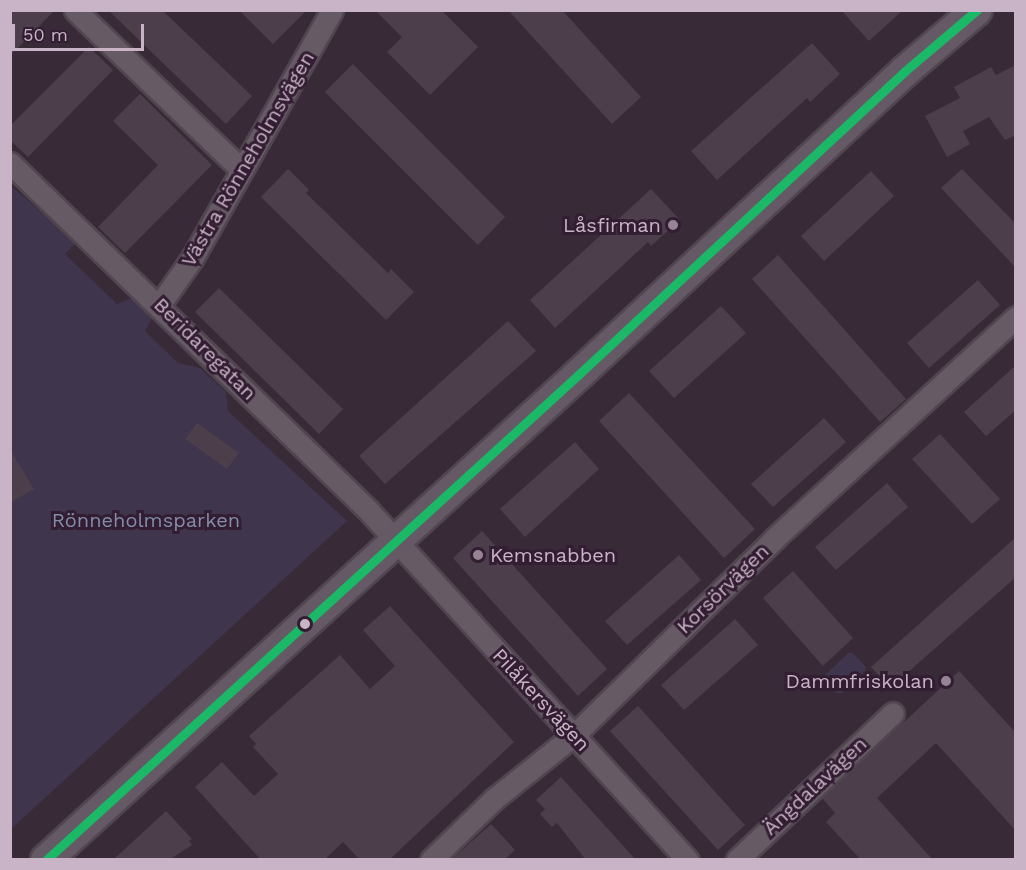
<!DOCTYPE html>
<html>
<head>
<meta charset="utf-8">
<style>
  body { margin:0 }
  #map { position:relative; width:1026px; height:870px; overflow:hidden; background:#382a37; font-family:"Work Sans",sans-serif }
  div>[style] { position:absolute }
  .green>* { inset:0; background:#3f354d }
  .building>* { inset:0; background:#4c3f4b }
  .roads { filter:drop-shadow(2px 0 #514650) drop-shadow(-2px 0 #514650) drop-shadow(0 2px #514650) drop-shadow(0 -2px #514650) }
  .street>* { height:21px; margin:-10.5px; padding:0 10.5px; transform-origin:10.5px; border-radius:10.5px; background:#665a65 }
  .secondary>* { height:30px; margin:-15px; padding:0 15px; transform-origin:15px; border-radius:15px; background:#645964 }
  .bus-1>* { height:9px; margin:-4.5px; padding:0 4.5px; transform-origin:4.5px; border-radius:4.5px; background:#1ab867 }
  .dots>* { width:16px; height:16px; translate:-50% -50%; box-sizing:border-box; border:3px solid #331d32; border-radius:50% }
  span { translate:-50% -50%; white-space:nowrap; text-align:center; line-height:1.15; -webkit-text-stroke:6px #331d32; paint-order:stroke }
  .street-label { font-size:20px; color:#c9b4c7 }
  .poi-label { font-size:20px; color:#c9b4c7 }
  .right { translate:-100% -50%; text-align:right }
  .left { translate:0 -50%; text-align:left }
  .park-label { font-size:20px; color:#818da9 }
  .frame { position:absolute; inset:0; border:12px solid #c9b4c7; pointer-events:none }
  .scale { position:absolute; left:12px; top:24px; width:132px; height:27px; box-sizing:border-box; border:3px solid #c9b4c7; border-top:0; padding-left:8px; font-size:18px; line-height:21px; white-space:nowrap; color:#c9b4c7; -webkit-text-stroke:4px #331d32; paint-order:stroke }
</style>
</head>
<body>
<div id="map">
  <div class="green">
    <i style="clip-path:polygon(11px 186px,77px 242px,65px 254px,117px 304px,134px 297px,152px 318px,145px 331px,178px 363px,200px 368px,226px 392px,228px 411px,347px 521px,11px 829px)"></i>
    <i style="clip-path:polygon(848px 653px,853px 653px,866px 667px,865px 671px,842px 693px,837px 693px,824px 681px,825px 675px)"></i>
  </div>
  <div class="building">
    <i style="clip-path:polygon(10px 10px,55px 10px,10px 56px)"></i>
    <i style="clip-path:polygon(108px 10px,162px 10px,252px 96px,226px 124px)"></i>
    <i style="clip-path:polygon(239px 10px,307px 10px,273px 44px)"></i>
    <i style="clip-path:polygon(375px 10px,441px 10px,478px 47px,430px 95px,387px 52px,402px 37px)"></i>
    <i style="clip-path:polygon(508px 10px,562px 10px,641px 97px,612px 124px)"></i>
    <i style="clip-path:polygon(841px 10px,903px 10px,869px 41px)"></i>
    <i style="clip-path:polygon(812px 43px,840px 74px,810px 102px,807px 98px,717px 180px,691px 151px)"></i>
    <i style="clip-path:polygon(89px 47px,113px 70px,28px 157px,10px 140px,10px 126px)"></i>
    <i style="clip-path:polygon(353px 64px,505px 217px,478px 245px,325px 92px)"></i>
    <i style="clip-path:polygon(1016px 65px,1016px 135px,1005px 140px,989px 117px,963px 131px,970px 144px,947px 157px,925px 116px,960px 98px,954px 87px,991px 67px,996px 75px)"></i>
    <i style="clip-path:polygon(140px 94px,212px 165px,125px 253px,98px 227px,158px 165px,113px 121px)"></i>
    <i style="clip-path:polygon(288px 169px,309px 190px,306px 193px,388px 273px,391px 269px,414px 292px,386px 320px,261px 197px)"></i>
    <i style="clip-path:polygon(962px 169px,1016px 224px,1016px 268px,941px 188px)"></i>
    <i style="clip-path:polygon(871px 171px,894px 196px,824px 261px,801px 236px)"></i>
    <i style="clip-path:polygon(651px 189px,680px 220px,651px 246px,648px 242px,555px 328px,530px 300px)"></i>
    <i style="clip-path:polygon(778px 255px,906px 399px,880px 422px,752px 279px)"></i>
    <i style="clip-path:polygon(978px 280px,1000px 305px,929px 368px,907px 343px)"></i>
    <i style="clip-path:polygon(219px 288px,343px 409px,319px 434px,195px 312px)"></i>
    <i style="clip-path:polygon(721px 306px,746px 333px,674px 398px,649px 371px)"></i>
    <i style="clip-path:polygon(508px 321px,536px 351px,385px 484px,359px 456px)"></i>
    <i style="clip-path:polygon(1016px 365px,1016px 410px,986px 436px,964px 412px)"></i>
    <i style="clip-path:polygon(629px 393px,755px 529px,724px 558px,599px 421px)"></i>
    <i style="clip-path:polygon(824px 418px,846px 442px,773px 507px,751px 484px)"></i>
    <i style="clip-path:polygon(197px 423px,239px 453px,227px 469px,185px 439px)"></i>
    <i style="clip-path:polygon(940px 434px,1000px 499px,972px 524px,912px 459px)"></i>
    <i style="clip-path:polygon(575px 442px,599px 469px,525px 537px,500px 509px)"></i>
    <i style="clip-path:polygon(10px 450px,34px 489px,10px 503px)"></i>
    <i style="clip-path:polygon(887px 483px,908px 507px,836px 570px,815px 547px)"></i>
    <i style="clip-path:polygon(482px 531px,607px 669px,578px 696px,453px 558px)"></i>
    <i style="clip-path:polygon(1016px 537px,1016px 577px,890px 688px,871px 667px)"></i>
    <i style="clip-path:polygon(679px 555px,701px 580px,627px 645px,605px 621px)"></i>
    <i style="clip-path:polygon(793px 571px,853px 638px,823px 666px,763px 598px)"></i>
    <i style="clip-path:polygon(390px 606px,514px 742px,389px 860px,360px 860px,343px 842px,324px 860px,261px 860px,195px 787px,222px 762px,254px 796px,278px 774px,253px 747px,256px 744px,249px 736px,340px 655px,370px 689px,395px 666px,363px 630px)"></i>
    <i style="clip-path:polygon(735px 619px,758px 645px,684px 710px,661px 685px)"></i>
    <i style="clip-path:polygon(959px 671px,1016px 733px,1016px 831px,936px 743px,877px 798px,933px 860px,861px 860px,826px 822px,835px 813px,822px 798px)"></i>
    <i style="clip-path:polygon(638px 706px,745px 825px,718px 850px,610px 731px)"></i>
    <i style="clip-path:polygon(561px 777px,636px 860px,586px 860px,557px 823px,552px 827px,540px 814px,545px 809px,536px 800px)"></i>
    <i style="clip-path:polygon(166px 811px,192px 839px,189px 841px,192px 845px,169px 860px,113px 860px)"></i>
    <i style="clip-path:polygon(491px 824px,515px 850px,504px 860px,451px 860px)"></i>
  </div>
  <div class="roads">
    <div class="street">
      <i style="left:75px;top:10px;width:231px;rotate:43.8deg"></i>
      <i style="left:10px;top:163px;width:499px;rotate:44.1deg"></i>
      <i style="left:368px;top:510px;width:474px;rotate:47.6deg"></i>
      <i style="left:160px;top:304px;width:57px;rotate:-54.9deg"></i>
      <i style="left:193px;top:257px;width:283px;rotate:-60.6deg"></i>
      <i style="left:431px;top:860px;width:88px;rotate:-44.1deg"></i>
      <i style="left:494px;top:799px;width:102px;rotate:-38.7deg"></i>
      <i style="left:574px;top:735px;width:281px;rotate:-44.4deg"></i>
      <i style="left:775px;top:538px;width:327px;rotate:-42.5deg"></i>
      <i style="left:737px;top:860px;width:214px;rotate:-43.3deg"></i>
    </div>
    <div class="secondary">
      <i style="left:46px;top:860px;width:720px;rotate:-42.35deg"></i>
      <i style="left:578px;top:375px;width:446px;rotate:-42.9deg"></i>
      <i style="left:905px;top:71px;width:94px;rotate:-40.3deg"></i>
    </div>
  </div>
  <div class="bus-1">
    <i style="left:46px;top:860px;width:720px;rotate:-42.35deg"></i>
    <i style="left:578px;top:375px;width:446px;rotate:-42.9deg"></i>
    <i style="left:905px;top:71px;width:94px;rotate:-40.3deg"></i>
  </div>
  <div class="dots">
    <i style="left:673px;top:225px;background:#968495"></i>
    <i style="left:478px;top:555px;background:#968495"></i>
    <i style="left:305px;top:624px;background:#c9b4c7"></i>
    <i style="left:946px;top:681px;background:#968495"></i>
  </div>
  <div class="street-label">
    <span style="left:248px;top:159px;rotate:-60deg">Västra Rönneholmsvägen</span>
    <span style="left:205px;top:349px;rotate:45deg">Beridaregatan</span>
    <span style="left:723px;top:589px;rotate:-44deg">Korsörvägen</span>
    <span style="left:541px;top:700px;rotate:47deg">Pilåkersvägen</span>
    <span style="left:815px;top:786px;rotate:-43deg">Ängdalavägen</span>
  </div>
  <div class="poi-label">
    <span class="right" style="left:661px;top:225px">Låsfirman</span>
    <span class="left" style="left:490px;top:555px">Kemsnabben</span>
    <span class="right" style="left:934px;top:681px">Dammfriskolan</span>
  </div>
  <div class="park-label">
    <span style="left:146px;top:520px">Rönneholmsparken</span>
  </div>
  <div class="frame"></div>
  <div class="scale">50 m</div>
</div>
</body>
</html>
